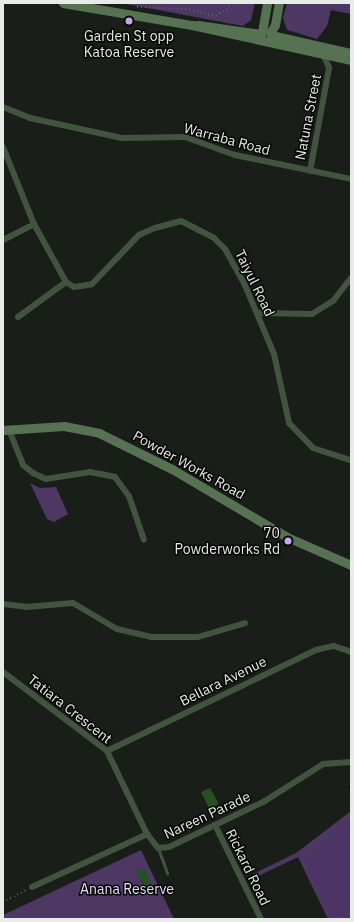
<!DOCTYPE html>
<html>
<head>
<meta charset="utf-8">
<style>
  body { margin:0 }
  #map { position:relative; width:354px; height:922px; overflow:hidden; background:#191e18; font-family:"IBM Plex Sans",sans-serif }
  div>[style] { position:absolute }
  .green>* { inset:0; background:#4c3863 }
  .forest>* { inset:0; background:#4c3566 }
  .stream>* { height:2px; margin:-1px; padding:0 1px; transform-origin:1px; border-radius:1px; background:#100022 }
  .building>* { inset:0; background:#264f23 }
  .path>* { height:1.5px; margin-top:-0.75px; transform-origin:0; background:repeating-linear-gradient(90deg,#606560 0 1px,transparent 0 4px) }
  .lane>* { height:3px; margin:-1.5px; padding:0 1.5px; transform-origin:1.5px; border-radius:1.5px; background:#425340 }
  .street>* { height:6px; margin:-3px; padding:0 3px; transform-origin:3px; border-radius:3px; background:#425340 }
  .secondary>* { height:9px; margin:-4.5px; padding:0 4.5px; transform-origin:4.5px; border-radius:4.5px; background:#567253 }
  .dots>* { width:11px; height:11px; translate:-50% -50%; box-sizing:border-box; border:2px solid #060705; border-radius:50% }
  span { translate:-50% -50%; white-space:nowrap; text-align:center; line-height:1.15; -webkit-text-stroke:3px #060705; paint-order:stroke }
  .poi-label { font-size:14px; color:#e8ece8 }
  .right { translate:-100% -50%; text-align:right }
  .street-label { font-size:14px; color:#e8ece8 }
  .park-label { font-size:14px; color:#e9dcfc }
  .frame { position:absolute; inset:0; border:4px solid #e8ece8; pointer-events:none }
</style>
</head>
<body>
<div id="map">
  <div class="green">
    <i style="clip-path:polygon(121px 3px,255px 3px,251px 20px,243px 26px)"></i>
    <i style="clip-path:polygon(287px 3px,351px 3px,351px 14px,331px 10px,327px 26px,317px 39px,287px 30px,283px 18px)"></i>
    <i style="clip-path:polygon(30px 483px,40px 488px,56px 487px,68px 514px,54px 522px,47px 519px)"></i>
    <i style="clip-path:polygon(351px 811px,351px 919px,328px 919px,298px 857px,254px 878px,253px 874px,296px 853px)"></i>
    <i style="clip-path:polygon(141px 850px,174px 919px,3px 919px,3px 915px)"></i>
  </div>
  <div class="forest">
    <i style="clip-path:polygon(351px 818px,351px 919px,331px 919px,305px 862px)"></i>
  </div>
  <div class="stream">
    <i style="left:349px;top:787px;width:2px;rotate:27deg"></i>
  </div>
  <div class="building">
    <i style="clip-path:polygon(210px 788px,219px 804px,209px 808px,201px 792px)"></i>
    <i style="clip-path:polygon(144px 868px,152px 885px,144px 888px,136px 872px)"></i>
  </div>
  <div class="path">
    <i style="left:137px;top:7px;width:52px;rotate:2.2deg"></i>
    <i style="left:189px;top:9px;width:28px;rotate:15deg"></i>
    <i style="left:216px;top:16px;width:22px;rotate:-36deg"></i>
    <i style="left:3px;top:902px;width:27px;rotate:-27deg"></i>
  </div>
  <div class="lane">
    <i style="left:158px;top:848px;width:27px;rotate:70deg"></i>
  </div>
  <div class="street">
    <i style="left:3px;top:107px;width:29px;rotate:22deg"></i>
    <i style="left:30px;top:118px;width:94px;rotate:12.3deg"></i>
    <i style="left:122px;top:138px;width:63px;rotate:-0.9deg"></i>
    <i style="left:185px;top:137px;width:53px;rotate:19.8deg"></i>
    <i style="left:235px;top:155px;width:118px;rotate:11.7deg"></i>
    <i style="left:3px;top:147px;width:83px;rotate:68.1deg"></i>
    <i style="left:34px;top:224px;width:66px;rotate:61.1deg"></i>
    <i style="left:66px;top:282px;width:9px;rotate:32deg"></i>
    <i style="left:74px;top:287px;width:18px;rotate:-9deg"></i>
    <i style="left:92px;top:284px;width:68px;rotate:-46.2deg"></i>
    <i style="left:139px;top:235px;width:17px;rotate:-24deg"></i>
    <i style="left:155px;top:228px;width:27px;rotate:-15deg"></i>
    <i style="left:181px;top:221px;width:37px;rotate:27deg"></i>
    <i style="left:214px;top:238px;width:16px;rotate:45deg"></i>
    <i style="left:225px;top:249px;width:39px;rotate:61deg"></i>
    <i style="left:244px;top:283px;width:77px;rotate:67.1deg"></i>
    <i style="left:274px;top:354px;width:71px;rotate:77.7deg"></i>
    <i style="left:289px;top:423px;width:35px;rotate:46deg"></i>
    <i style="left:313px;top:448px;width:40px;rotate:18deg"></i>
    <i style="left:310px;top:171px;width:105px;rotate:-79.5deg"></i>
    <i style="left:329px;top:68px;width:15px;rotate:-113deg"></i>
    <i style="left:3px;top:240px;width:35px;rotate:-27deg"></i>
    <i style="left:257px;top:313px;width:55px;rotate:1deg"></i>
    <i style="left:312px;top:314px;width:25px;rotate:-32deg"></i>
    <i style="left:333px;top:301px;width:29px;rotate:-52deg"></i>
    <i style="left:18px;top:317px;width:59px;rotate:-36.1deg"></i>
    <i style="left:9px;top:430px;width:38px;rotate:68deg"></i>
    <i style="left:23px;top:465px;width:13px;rotate:39deg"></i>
    <i style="left:33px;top:473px;width:14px;rotate:25deg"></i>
    <i style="left:46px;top:479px;width:45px;rotate:-9deg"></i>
    <i style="left:90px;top:472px;width:25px;rotate:11deg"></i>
    <i style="left:115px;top:477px;width:24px;rotate:54deg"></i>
    <i style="left:129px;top:496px;width:46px;rotate:71.2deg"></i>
    <i style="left:3px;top:604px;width:23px;rotate:7deg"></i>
    <i style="left:26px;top:607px;width:47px;rotate:-4.9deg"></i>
    <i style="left:73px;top:603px;width:51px;rotate:30.6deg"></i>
    <i style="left:117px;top:629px;width:35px;rotate:13deg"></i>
    <i style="left:151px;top:637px;width:47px"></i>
    <i style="left:198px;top:637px;width:49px;rotate:-16.6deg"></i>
    <i style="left:3px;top:672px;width:131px;rotate:37.2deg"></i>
    <i style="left:107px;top:751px;width:92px;rotate:64.3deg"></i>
    <i style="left:147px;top:834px;width:18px;rotate:52deg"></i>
    <i style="left:158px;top:848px;width:11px;rotate:-5deg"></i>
    <i style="left:169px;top:847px;width:106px;rotate:-25.6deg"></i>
    <i style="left:265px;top:801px;width:69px;rotate:-32.5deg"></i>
    <i style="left:323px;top:764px;width:28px;rotate:-4deg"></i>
    <i style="left:107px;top:751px;width:232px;rotate:-25.8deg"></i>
    <i style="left:316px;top:650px;width:18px;rotate:-13deg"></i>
    <i style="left:334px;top:646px;width:18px;rotate:19deg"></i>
    <i style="left:215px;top:825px;width:105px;rotate:63.9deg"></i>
    <i style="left:32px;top:887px;width:127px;rotate:-24.7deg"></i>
  </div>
  <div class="secondary">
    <i style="left:63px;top:3px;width:131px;rotate:9.7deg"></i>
    <i style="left:192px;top:25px;width:163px;rotate:12.4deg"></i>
    <i style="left:198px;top:25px;width:64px;rotate:8.1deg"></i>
    <i style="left:262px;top:32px;width:29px;rotate:-80deg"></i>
    <i style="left:270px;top:33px;width:9px;rotate:-58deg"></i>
    <i style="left:275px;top:25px;width:22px;rotate:-80deg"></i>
    <i style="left:271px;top:35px;width:82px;rotate:12.7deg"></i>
    <i style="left:3px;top:430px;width:61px;rotate:-3.8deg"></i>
    <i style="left:64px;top:426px;width:36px;rotate:11deg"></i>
    <i style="left:99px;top:433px;width:81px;rotate:26.3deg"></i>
    <i style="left:172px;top:469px;width:134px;rotate:30.6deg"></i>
    <i style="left:287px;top:537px;width:70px;rotate:23.6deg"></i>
  </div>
  <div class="dots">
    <i style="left:129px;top:21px;background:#c7a6f0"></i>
    <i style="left:288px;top:541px;background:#c7a6f0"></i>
  </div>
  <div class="poi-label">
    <span style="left:129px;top:44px">Garden St opp<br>Katoa Reserve</span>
    <span class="right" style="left:280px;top:541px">70<br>Powderworks Rd</span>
  </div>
  <div class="street-label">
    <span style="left:308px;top:117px;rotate:-79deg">Natuna Street</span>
    <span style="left:227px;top:139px;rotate:15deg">Warraba Road</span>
    <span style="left:255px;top:283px;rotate:64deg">Taiyul Road</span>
    <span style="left:189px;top:465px;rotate:29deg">Powder Works Road</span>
    <span style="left:223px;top:681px;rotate:-26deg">Bellara Avenue</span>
    <span style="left:70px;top:709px;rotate:38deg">Tatiara Crescent</span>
    <span style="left:207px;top:815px;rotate:-25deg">Nareen Parade</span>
    <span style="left:248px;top:867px;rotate:64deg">Rickard Road</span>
  </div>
  <div class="park-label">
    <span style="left:127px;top:889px">Anana Reserve</span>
  </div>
  <div class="frame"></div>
</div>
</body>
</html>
